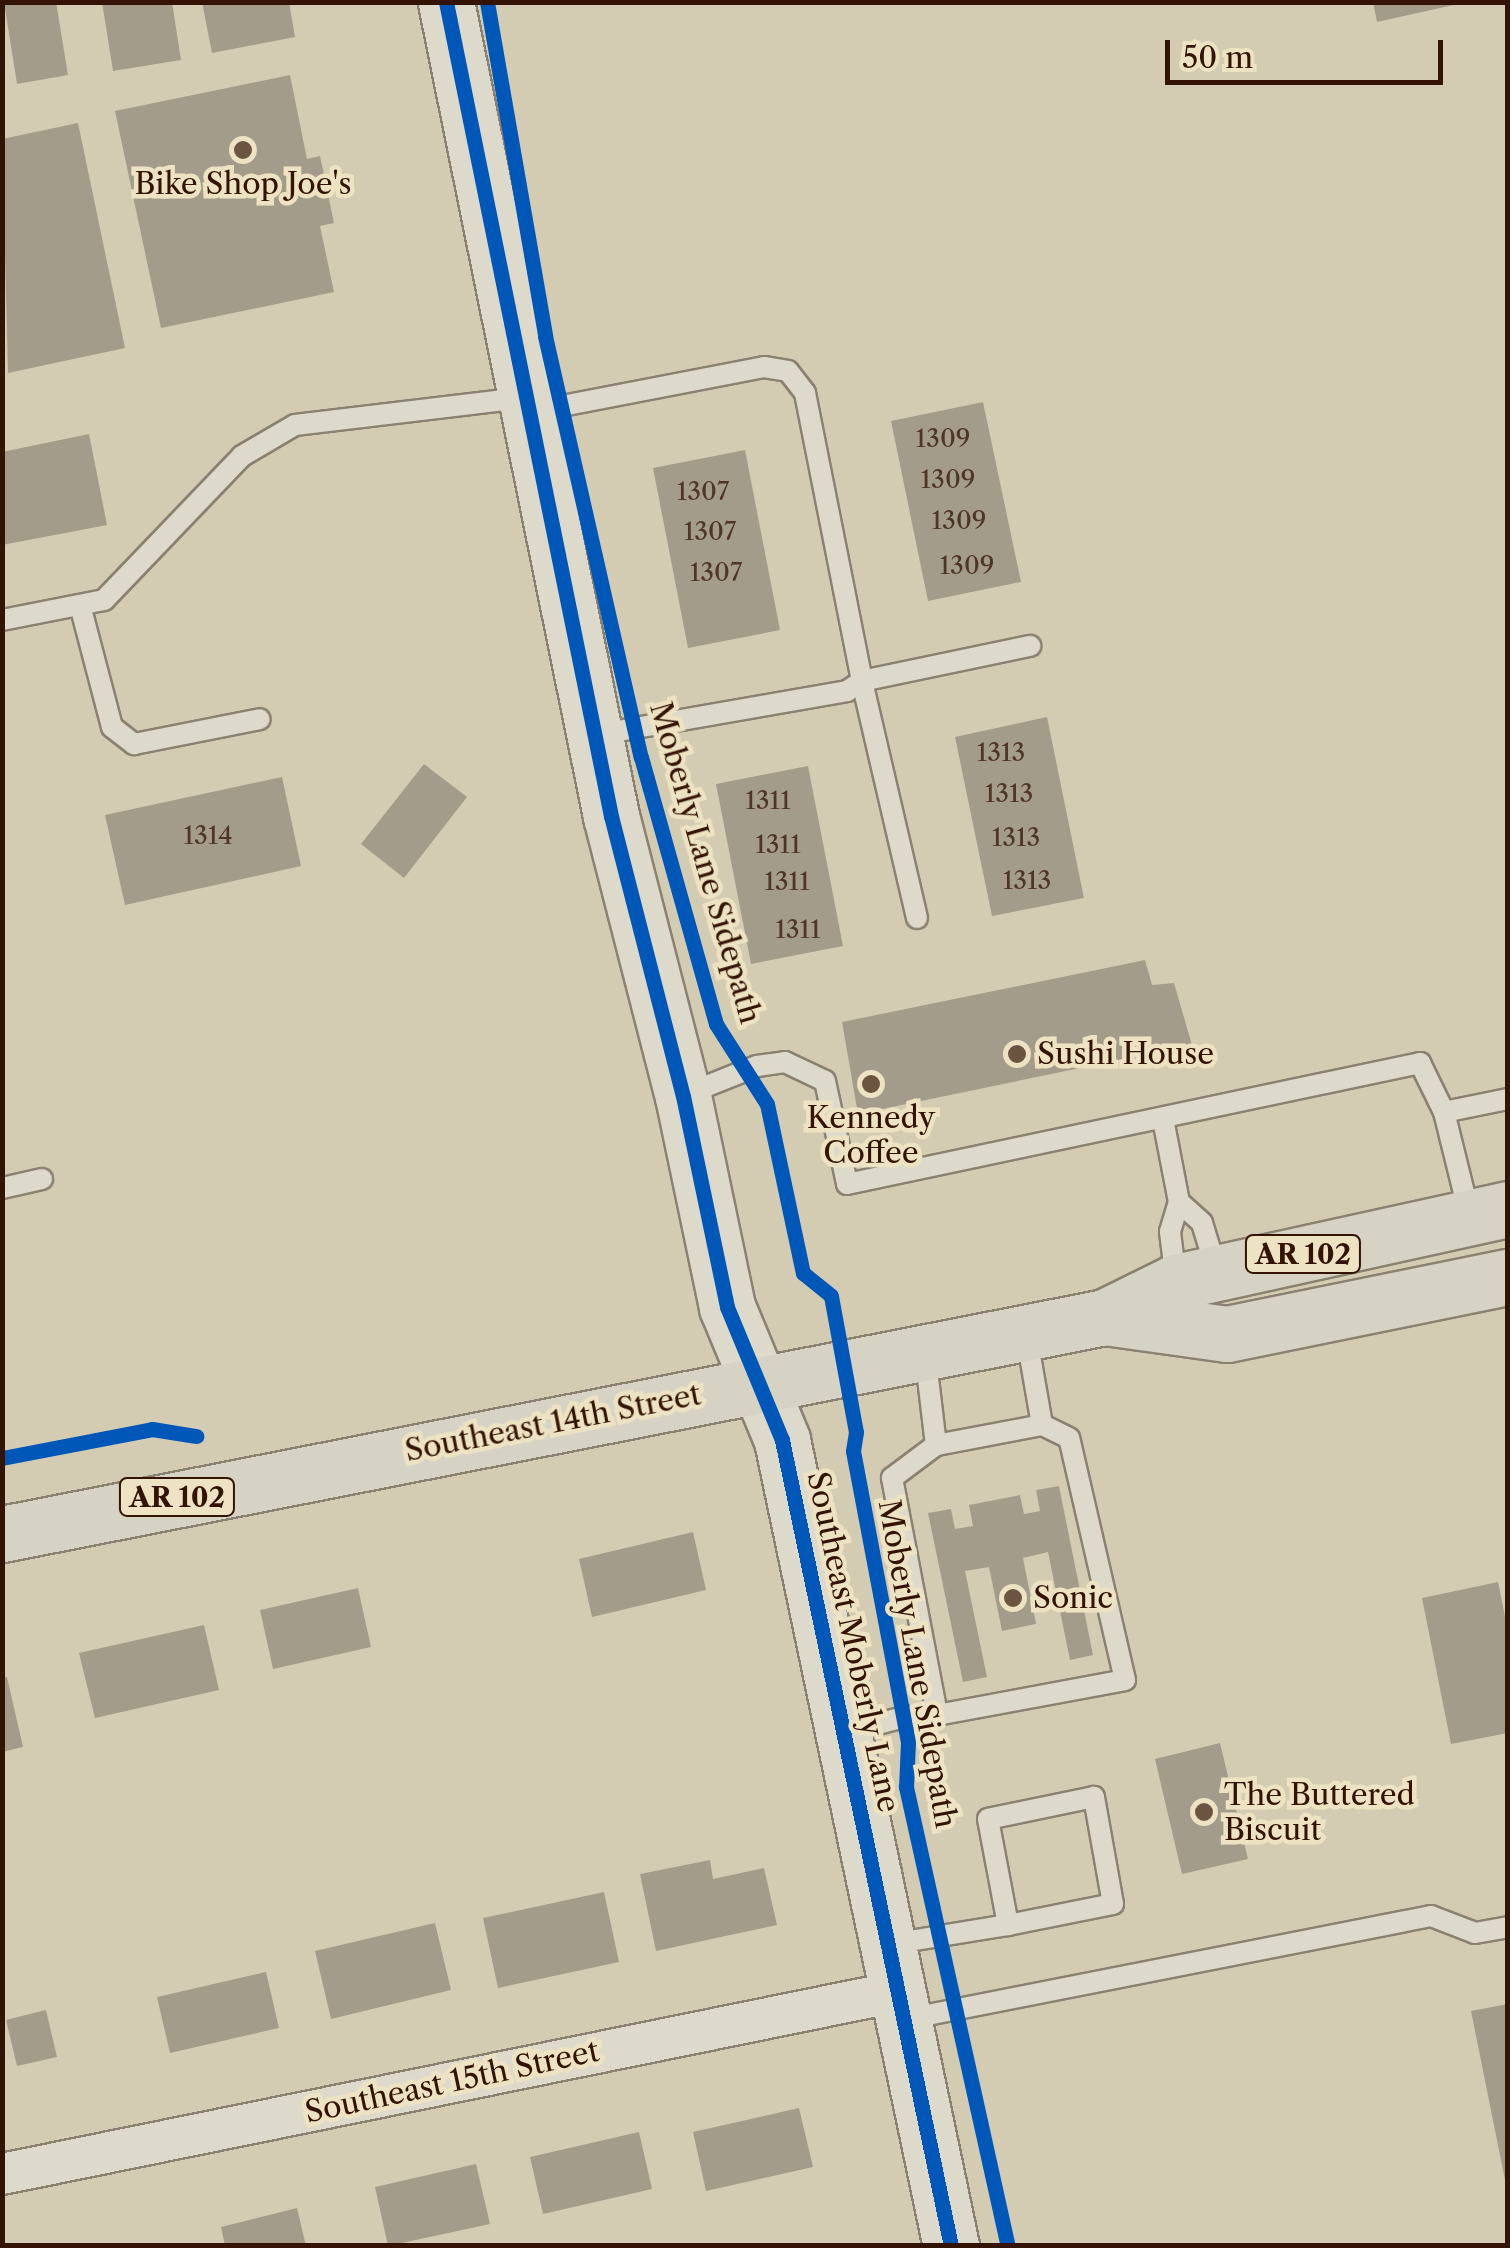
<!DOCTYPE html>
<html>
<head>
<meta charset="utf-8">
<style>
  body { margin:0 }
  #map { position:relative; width:1510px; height:2248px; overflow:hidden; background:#d4ccb2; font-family:"Libre Caslon Text",serif }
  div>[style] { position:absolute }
  .building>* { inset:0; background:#a49c8a }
  .roads { filter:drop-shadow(2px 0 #8a8171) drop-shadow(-2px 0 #8a8171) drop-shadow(0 2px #8a8171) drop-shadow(0 -2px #8a8171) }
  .lane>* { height:20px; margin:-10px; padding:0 10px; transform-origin:10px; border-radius:10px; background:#dddacc }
  .street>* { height:40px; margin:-20px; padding:0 20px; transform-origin:20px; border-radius:20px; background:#dddacc }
  .secondary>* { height:55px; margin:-27.5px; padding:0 27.5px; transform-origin:27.5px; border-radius:27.5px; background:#dddacc }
  .primary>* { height:55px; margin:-27.5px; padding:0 27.5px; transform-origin:27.5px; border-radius:27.5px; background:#d7d3c4 }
  .cycleway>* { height:15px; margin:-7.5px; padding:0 7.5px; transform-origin:7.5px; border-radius:7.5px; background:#0057b8 }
  .dots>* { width:28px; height:28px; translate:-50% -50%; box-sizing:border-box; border:5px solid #ede3c3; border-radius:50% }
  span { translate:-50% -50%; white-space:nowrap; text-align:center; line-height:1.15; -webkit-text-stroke:9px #ede3c3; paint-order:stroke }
  .number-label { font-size:25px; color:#4f3525 }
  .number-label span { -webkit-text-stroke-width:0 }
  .shield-label span { padding:2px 8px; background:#ede3c3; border:2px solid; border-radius:8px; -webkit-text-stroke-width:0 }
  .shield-label { font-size:28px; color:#331303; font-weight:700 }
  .poi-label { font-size:30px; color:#331303 }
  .left { translate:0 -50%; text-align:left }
  .street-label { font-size:30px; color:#331303 }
  .frame { position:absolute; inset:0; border:5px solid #331303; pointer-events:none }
  .scale { position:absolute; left:1165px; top:40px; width:278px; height:45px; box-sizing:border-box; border:5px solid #331303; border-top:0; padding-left:12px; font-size:30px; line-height:35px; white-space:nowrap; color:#331303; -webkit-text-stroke:8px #ede3c3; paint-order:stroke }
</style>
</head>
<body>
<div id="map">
  <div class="building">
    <i style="clip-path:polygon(4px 2px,56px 2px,68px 75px,17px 84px)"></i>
    <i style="clip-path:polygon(102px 2px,172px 2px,181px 60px,113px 71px)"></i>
    <i style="clip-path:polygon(202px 2px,289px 2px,295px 37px,212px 53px)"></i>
    <i style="clip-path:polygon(1373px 2px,1458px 2px,1458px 4px,1377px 22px)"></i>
    <i style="clip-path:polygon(290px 75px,307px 159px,320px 156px,334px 223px,320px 226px,334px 292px,161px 328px,115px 111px)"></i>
    <i style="clip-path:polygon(78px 123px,125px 348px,8px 373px,2px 139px)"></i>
    <i style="clip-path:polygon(983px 402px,1021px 582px,928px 601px,891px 421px)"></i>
    <i style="clip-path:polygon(89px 434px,107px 525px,2px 545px,2px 452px)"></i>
    <i style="clip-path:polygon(745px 450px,780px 630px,688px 648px,653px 468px)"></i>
    <i style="clip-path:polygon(1047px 717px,1084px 898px,992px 916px,955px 737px)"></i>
    <i style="clip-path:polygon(424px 764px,467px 797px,404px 878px,361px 844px)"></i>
    <i style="clip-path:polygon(808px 766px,843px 946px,751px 964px,716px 784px)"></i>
    <i style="clip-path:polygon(282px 777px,301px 866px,125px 905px,105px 815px)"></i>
    <i style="clip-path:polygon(1145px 960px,1152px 985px,1174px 983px,1192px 1045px,858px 1114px,842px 1022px)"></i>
    <i style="clip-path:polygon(1059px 1486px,1093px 1655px,1070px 1660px,1048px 1552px,1023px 1558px,1036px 1624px,1002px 1631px,989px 1567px,965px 1571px,987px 1677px,963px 1682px,928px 1513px,951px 1509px,955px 1529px,973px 1526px,969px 1505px,1020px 1495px,1024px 1514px,1040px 1511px,1036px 1490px)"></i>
    <i style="clip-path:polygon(693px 1532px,706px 1590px,592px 1617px,579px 1559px)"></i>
    <i style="clip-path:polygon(1498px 1582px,1508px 1631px,1508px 1733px,1451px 1744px,1422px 1598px)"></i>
    <i style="clip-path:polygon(358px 1588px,371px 1647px,273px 1669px,260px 1610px)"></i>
    <i style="clip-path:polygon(204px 1625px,219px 1690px,95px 1718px,79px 1653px)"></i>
    <i style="clip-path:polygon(7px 1677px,23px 1747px,2px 1752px,2px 1678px)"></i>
    <i style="clip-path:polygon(1220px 1743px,1248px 1859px,1182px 1874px,1155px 1759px)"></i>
    <i style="clip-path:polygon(710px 1860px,713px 1879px,764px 1868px,777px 1925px,656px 1951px,640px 1874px)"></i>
    <i style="clip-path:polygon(604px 1892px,619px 1962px,498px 1988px,483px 1918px)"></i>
    <i style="clip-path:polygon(435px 1923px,451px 1990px,331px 2019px,315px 1951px)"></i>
    <i style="clip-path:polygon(266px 1972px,279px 2028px,170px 2053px,157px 1997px)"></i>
    <i style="clip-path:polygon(1508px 2004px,1508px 2185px,1506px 2185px,1471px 2011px)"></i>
    <i style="clip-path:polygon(46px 2010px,57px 2057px,17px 2066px,6px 2020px)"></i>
    <i style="clip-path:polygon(799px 2108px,813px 2167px,706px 2191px,693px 2132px)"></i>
    <i style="clip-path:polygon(639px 2132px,652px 2189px,543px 2214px,530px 2157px)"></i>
    <i style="clip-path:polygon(476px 2164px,490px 2224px,388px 2246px,375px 2187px)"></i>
    <i style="clip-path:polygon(297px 2208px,306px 2246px,225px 2246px,221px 2227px)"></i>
  </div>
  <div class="roads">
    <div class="lane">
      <i style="left:80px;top:605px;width:126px;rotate:75.3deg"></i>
      <i style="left:112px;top:727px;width:28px;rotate:38deg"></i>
      <i style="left:134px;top:744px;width:128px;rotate:-11.2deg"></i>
      <i style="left:2px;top:620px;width:104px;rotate:-11.1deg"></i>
      <i style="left:104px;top:600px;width:199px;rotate:-46.2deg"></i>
      <i style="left:242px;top:456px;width:61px;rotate:-30.3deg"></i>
      <i style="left:295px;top:425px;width:230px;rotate:-6.8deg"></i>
      <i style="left:523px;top:398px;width:40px;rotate:12deg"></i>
      <i style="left:562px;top:406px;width:206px;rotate:-10.9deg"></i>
      <i style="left:764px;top:367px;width:24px;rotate:9deg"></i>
      <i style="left:788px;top:371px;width:28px;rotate:52deg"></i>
      <i style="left:805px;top:393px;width:294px;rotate:78.8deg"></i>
      <i style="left:862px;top:681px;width:18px;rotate:146deg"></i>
      <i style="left:847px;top:691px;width:255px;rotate:170.1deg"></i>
      <i style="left:917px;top:918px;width:243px;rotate:-103.1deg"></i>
      <i style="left:862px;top:681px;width:172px;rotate:-11.8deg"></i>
      <i style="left:687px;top:1094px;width:75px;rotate:-21.8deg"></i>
      <i style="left:757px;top:1066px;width:28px;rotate:-8deg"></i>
      <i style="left:785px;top:1062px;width:44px;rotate:25.4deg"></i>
      <i style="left:825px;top:1081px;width:105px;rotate:77.9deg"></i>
      <i style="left:847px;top:1184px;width:586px;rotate:-11.92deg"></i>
      <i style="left:1420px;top:1063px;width:55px;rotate:63.9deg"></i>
      <i style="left:1163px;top:1119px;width:85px;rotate:79.1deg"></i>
      <i style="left:1179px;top:1202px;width:31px;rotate:107deg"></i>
      <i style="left:1170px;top:1232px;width:48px;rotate:82.9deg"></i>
      <i style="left:2px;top:1188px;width:41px;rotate:-12.7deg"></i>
      <i style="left:1179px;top:1202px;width:31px;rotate:42deg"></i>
      <i style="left:1202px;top:1223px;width:51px;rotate:73deg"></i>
      <i style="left:1470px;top:1217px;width:108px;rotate:-103.9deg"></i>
      <i style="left:1444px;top:1112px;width:65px;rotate:-11.5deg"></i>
      <i style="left:1026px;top:1333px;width:93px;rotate:80.1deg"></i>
      <i style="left:925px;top:1353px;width:93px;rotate:83.2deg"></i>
      <i style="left:847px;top:1732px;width:59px;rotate:-14.7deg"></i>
      <i style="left:904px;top:1717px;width:33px;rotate:-3deg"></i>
      <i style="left:937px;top:1715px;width:191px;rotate:-10.5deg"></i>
      <i style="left:1125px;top:1680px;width:248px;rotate:-103deg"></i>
      <i style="left:1069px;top:1438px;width:30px;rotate:-154deg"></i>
      <i style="left:1042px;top:1425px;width:108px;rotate:169.3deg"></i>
      <i style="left:936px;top:1445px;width:55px;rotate:143.1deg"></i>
      <i style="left:892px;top:1478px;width:241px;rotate:79.2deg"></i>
      <i style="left:891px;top:1944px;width:119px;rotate:-9.2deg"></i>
      <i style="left:1008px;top:1925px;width:107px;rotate:-11.3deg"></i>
      <i style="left:1113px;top:1904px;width:109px;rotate:-100.1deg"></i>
      <i style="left:1094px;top:1797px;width:108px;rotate:168.3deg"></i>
      <i style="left:988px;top:1819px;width:108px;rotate:79.3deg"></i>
      <i style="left:907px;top:2019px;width:534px;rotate:-11.12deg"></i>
      <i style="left:1431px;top:1916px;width:47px;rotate:21.1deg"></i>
      <i style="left:1475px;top:1933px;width:34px;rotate:-10deg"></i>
    </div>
    <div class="street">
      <i style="left:2px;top:2174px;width:917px;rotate:-11.51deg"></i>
    </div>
    <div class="secondary">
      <i style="left:446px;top:2px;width:831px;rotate:78.54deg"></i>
      <i style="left:611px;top:816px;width:289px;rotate:75.6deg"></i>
      <i style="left:683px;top:1096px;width:216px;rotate:78.2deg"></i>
      <i style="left:727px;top:1307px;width:144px;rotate:67.5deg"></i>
      <i style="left:782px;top:1440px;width:824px;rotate:78.16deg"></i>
    </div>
    <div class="primary">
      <i style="left:1105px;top:1317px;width:123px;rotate:7.9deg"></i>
      <i style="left:1227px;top:1334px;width:287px;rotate:-11.5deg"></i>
      <i style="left:2px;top:1534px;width:1124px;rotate:-11.13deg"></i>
      <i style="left:1105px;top:1317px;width:79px;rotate:-26.2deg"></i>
      <i style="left:1176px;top:1282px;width:340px;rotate:-12.4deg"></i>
    </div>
  </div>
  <div class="cycleway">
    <i style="left:446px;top:2px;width:831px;rotate:78.54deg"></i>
    <i style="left:611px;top:816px;width:289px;rotate:75.6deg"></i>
    <i style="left:683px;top:1096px;width:216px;rotate:78.2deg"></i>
    <i style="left:727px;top:1307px;width:144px;rotate:67.5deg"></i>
    <i style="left:782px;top:1440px;width:824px;rotate:78.16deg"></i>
    <i style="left:487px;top:2px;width:339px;rotate:80.1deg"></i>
    <i style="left:545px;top:336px;width:432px;rotate:77.2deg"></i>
    <i style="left:641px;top:757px;width:277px;rotate:74.3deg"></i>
    <i style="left:716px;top:1024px;width:95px;rotate:57.5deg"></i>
    <i style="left:767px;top:1104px;width:173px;rotate:78deg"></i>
    <i style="left:803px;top:1273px;width:36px;rotate:39deg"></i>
    <i style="left:831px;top:1296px;width:138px;rotate:79.6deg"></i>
    <i style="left:856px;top:1432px;width:19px;rotate:99deg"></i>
    <i style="left:853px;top:1451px;width:296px;rotate:79.3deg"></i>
    <i style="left:908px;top:1742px;width:45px;rotate:92.5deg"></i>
    <i style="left:906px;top:1787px;width:470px;rotate:77.5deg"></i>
    <i style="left:2px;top:1458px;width:153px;rotate:-10.9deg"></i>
    <i style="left:152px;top:1429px;width:45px;rotate:9deg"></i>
  </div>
  <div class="dots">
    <i style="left:243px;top:150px;background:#6b5440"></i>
    <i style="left:1017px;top:1054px;background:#6b5440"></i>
    <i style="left:871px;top:1084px;background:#6b5440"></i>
    <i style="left:1013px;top:1598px;background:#6b5440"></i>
    <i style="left:1204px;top:1812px;background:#6b5440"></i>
  </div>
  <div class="number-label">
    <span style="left:943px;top:439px">1309</span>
    <span style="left:948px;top:480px">1309</span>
    <span style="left:703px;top:492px">1307</span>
    <span style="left:959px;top:521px">1309</span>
    <span style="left:710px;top:532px">1307</span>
    <span style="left:967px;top:566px">1309</span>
    <span style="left:716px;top:573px">1307</span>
    <span style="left:1001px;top:753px">1313</span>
    <span style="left:1009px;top:794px">1313</span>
    <span style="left:768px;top:801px">1311</span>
    <span style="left:208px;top:836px">1314</span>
    <span style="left:1016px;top:838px">1313</span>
    <span style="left:778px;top:845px">1311</span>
    <span style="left:1027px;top:881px">1313</span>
    <span style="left:787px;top:882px">1311</span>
    <span style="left:798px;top:930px">1311</span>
  </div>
  <div class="shield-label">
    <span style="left:1303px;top:1254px">AR 102</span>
    <span style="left:177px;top:1497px">AR 102</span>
  </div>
  <div class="poi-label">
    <span style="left:243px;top:184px">Bike Shop Joe's</span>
    <span class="left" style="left:1037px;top:1054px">Sushi House</span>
    <span style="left:871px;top:1135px">Kennedy<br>Coffee</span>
    <span class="left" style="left:1033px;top:1598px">Sonic</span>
    <span class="left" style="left:1224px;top:1812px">The Buttered<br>Biscuit</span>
  </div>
  <div class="street-label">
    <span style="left:705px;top:863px;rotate:74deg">Moberly Lane Sidepath</span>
    <span style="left:553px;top:1423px;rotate:-11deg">Southeast 14th Street</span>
    <span style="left:853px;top:1642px;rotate:78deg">Southeast Moberly Lane</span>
    <span style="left:917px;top:1664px;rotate:80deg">Moberly Lane Sidepath</span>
    <span style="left:452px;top:2082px;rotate:-12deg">Southeast 15th Street</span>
  </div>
  <div class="frame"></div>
  <div class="scale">50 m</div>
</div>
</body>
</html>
